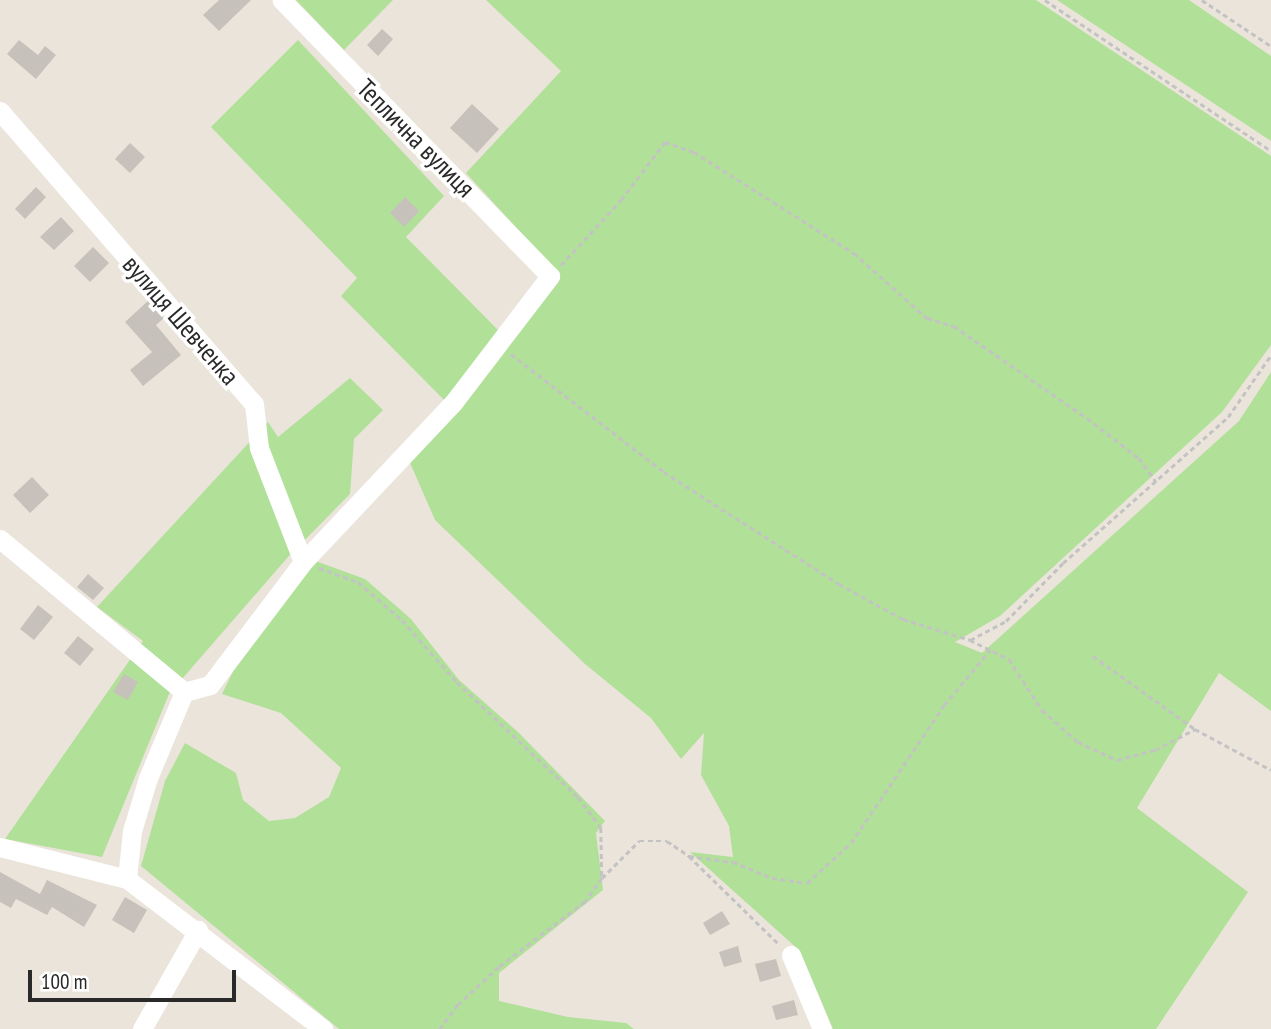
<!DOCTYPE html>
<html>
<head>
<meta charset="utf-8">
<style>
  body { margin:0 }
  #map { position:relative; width:1271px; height:1029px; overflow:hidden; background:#ebe4db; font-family:"PT Sans Narrow",sans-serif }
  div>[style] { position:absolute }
  .green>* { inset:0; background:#b1e099 }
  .building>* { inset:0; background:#c6c1ba }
  .path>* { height:2.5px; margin-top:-1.25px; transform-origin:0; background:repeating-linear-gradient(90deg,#c3c3c3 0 5px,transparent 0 8.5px) }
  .minor>* { height:19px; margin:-9.5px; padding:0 9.5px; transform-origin:9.5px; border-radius:9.5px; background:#fff }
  span { translate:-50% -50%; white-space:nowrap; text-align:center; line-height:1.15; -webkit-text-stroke:7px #fff; paint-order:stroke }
  .street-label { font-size:26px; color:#292929 }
  .scale { position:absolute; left:28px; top:970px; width:208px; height:32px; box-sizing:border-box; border:4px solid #292929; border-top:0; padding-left:9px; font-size:21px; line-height:24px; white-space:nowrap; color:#292929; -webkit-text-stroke:5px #fff; paint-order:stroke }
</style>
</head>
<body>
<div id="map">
  <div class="green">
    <i style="clip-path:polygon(296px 0,393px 0,344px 50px)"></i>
    <i style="clip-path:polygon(486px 0,1036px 0,1271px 156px,1271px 345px,1222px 412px,1000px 616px,955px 642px,982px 653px,1239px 421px,1271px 372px,1271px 711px,1219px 673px,1137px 808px,1248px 892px,1156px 1029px,833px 1029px,800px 951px,690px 852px,733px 857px,729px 826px,701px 775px,704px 733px,681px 759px,651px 718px,585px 664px,435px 520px,407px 456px,454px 410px,341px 296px,357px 278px,211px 127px,298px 40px,444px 196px,406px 237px,499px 331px,550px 264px,466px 173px,561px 71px)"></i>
    <i style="clip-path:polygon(1057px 0,1189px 0,1271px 56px,1271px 141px)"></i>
    <i style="clip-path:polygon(350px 378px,383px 410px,354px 439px,350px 494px,288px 557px,169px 694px,102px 857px,5px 839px,143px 641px,97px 607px,268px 422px,278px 437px)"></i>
    <i style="clip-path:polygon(310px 559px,365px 579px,411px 619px,459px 680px,518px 732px,605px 821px,596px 833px,603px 890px,499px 973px,499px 1001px,568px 1017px,626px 1023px,634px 1029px,339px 1029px,141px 866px,165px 781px,185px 743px,236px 773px,243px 800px,269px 821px,295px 818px,329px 797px,341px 768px,281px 713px,222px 694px,244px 649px)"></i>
  </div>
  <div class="building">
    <i style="clip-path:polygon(219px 0,251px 0,219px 31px,203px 15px)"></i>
    <i style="clip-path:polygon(382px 29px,393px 39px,378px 56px,367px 45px)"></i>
    <i style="clip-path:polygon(19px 40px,38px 55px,45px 46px,56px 55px,36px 79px,7px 54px)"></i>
    <i style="clip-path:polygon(472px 104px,499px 129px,477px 153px,450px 128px)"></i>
    <i style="clip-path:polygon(130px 143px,145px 157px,130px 173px,115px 159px)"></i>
    <i style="clip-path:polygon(36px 187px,46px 197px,25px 219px,15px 209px)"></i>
    <i style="clip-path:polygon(405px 197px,419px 211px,404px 227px,390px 213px)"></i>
    <i style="clip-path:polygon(61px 217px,74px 231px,54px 250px,40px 237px)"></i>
    <i style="clip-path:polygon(93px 247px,109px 263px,90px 282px,74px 266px)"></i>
    <i style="clip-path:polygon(148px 301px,164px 318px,156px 325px,181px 355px,143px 386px,130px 370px,152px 352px,125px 322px)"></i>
    <i style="clip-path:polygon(32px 477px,49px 495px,30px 513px,13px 495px)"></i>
    <i style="clip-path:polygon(88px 574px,104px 588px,93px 600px,77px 587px)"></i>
    <i style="clip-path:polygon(38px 605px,53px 617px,34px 640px,20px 629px)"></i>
    <i style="clip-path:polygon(78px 636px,94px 649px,80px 666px,64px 653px)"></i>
    <i style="clip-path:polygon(124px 674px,138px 682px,128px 700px,113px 692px)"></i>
    <i style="clip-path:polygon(0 872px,40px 894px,47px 880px,97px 905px,84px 927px,52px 907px,47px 915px,16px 899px,11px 908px,0 902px)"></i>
    <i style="clip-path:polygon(125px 897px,147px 910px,134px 933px,112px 920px)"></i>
    <i style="clip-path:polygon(722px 911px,730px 924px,710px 935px,703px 923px)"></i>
    <i style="clip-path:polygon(738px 946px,742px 962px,724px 967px,719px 952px)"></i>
    <i style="clip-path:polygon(776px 959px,781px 976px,760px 982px,755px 964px)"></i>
    <i style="clip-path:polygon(794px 1000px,798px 1015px,776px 1020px,772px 1006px)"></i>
  </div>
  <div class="path">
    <i style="left:1045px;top:0;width:272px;rotate:33.7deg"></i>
    <i style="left:1202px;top:0;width:83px;rotate:33.7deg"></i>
    <i style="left:561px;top:265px;width:88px;rotate:-47.3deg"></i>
    <i style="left:621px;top:200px;width:73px;rotate:-52.8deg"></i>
    <i style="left:665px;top:142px;width:31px;rotate:19deg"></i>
    <i style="left:694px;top:152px;width:189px;rotate:32.3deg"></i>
    <i style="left:854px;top:253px;width:98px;rotate:41.7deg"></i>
    <i style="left:927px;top:318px;width:28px;rotate:17deg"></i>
    <i style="left:954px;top:326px;width:162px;rotate:34.7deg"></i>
    <i style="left:1087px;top:418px;width:66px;rotate:37.6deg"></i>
    <i style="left:1139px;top:458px;width:29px;rotate:54deg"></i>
    <i style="left:511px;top:354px;width:193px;rotate:37.6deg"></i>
    <i style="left:664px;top:472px;width:208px;rotate:32.6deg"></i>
    <i style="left:839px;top:584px;width:73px;rotate:28.7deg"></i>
    <i style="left:903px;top:619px;width:70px;rotate:17.4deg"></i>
    <i style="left:970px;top:640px;width:41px;rotate:-27.8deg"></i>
    <i style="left:1006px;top:621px;width:81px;rotate:-45.5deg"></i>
    <i style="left:1063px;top:563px;width:220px;rotate:-41.5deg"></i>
    <i style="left:1228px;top:417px;width:75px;rotate:-55.3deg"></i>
    <i style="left:319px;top:568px;width:41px;rotate:19.7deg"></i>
    <i style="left:358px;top:582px;width:58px;rotate:40.8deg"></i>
    <i style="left:402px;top:620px;width:83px;rotate:48.4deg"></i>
    <i style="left:457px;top:682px;width:167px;rotate:43.5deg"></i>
    <i style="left:578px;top:797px;width:39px;rotate:53deg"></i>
    <i style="left:601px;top:828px;width:50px;rotate:88.9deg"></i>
    <i style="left:602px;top:878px;width:29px;rotate:125deg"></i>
    <i style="left:585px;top:902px;width:108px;rotate:142.9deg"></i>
    <i style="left:499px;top:967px;width:56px;rotate:137.2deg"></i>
    <i style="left:458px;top:1005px;width:30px;rotate:127deg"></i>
    <i style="left:970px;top:640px;width:43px;rotate:26deg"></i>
    <i style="left:1009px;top:659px;width:61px;rotate:57.1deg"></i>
    <i style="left:1042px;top:710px;width:48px;rotate:41.6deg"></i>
    <i style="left:1078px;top:742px;width:43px;rotate:24.8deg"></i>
    <i style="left:1117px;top:760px;width:39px;rotate:-15deg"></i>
    <i style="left:1155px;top:750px;width:45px;rotate:-27.7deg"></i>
    <i style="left:1195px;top:729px;width:86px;rotate:28.3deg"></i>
    <i style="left:1093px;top:656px;width:125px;rotate:35.6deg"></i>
    <i style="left:689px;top:856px;width:44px;rotate:7.8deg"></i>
    <i style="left:733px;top:862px;width:42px;rotate:22.3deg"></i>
    <i style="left:772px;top:878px;width:35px;rotate:8deg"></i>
    <i style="left:807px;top:883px;width:59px;rotate:-42.3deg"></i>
    <i style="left:851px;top:843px;width:166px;rotate:-56deg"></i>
    <i style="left:944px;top:705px;width:72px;rotate:-50.1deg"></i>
    <i style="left:602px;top:878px;width:52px;rotate:-45deg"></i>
    <i style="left:639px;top:841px;width:28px"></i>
    <i style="left:667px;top:841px;width:27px;rotate:34deg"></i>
    <i style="left:689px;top:856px;width:127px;rotate:44.4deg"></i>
  </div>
  <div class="minor">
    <i style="left:0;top:111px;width:388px;rotate:49.1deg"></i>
    <i style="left:254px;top:404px;width:44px;rotate:83.5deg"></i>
    <i style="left:259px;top:448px;width:122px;rotate:68.9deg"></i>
    <i style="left:0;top:539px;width:239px;rotate:39.7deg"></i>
    <i style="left:184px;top:692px;width:27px;rotate:-15deg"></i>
    <i style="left:210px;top:685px;width:154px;rotate:-52.9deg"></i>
    <i style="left:303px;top:562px;width:219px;rotate:-46.7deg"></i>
    <i style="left:453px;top:403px;width:160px;rotate:-52.6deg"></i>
    <i style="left:550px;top:276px;width:385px;rotate:-134.2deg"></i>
    <i style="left:0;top:847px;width:131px;rotate:14.1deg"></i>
    <i style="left:127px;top:879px;width:247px;rotate:37.4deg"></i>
    <i style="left:127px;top:879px;width:48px;rotate:-84.1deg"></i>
    <i style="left:132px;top:831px;width:55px;rotate:-73.2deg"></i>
    <i style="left:148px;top:778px;width:93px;rotate:-67.3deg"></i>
    <i style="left:791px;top:955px;width:80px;rotate:67.3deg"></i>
    <i style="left:142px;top:1029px;width:114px;rotate:-60.5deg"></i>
  </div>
  <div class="street-label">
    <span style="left:416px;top:138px;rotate:45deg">Теплична вулиця</span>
    <span style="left:181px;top:320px;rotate:49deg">вулиця Шевченка</span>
  </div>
  <div class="scale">100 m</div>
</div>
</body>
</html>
